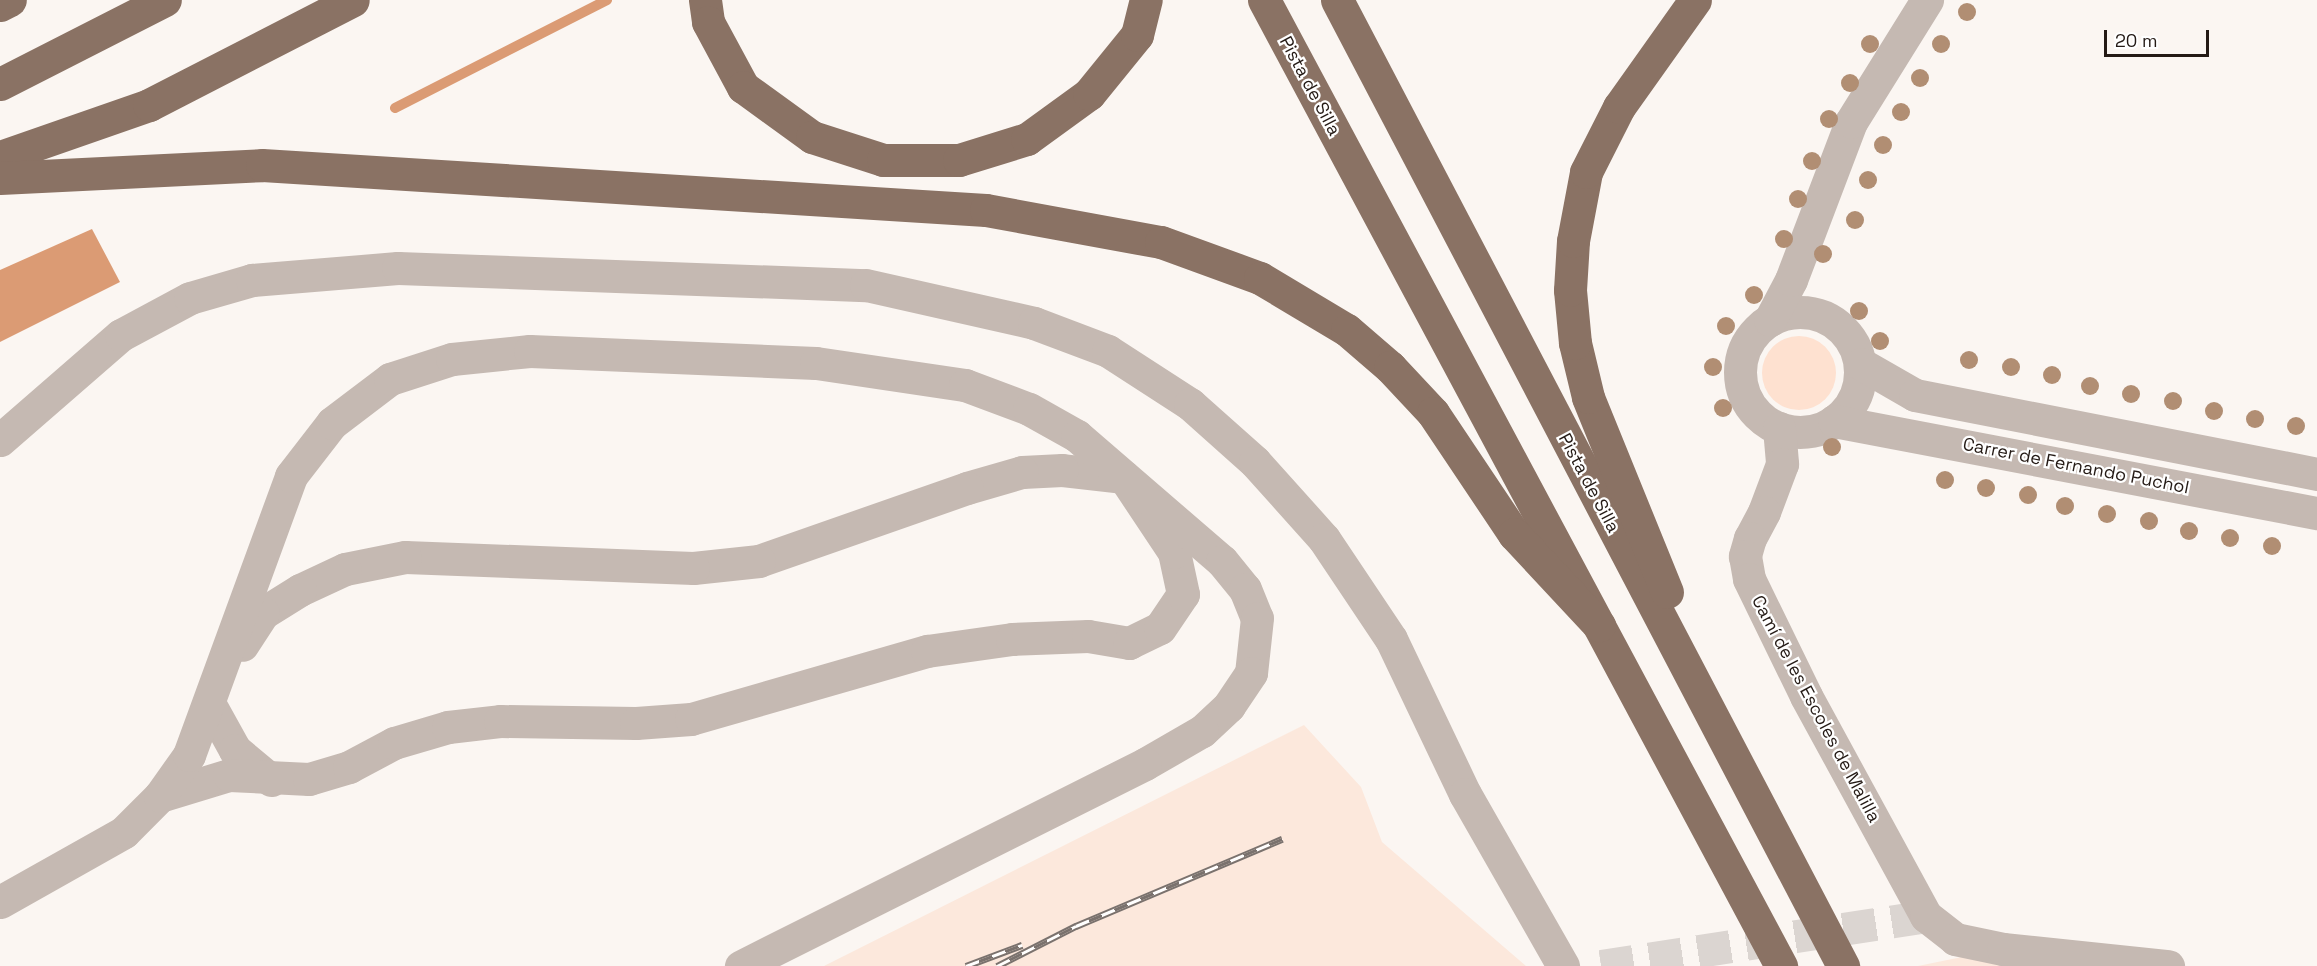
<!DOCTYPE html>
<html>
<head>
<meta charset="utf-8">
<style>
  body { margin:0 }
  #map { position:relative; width:2317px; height:966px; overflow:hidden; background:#fbf6f2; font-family:"Space Grotesk",sans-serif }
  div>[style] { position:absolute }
  .built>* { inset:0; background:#fce8dc }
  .green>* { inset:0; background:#fee1d0 }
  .round { border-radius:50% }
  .water>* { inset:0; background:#db9b74 }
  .stream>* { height:10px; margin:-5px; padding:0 5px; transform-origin:5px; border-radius:5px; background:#db9b74 }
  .street-tunnel>* { height:33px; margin-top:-16.5px; transform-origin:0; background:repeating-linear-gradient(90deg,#dbd5d1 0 33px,transparent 0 49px) }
  .street>* { height:33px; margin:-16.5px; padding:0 16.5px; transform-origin:16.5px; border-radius:16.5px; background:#c5b9b2 }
  .street>.ring { margin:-16.5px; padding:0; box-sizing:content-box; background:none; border:33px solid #c5b9b2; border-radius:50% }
  .highway>* { height:33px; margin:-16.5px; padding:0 16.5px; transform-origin:16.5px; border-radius:16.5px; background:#8a7264 }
  .rail>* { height:7px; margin-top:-3.5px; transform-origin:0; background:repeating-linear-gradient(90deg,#fff 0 14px,#7a726e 0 28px); box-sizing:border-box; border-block:2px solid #7a726e }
  .trees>* { width:18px; height:18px; margin:-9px; border-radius:50%; background:#b18e73 }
  span { translate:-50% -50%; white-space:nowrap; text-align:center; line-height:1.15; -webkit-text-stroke:4.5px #fff; paint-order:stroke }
  .street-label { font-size:18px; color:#241a15 }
  .scale { position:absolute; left:2104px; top:30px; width:105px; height:27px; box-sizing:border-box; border:3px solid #241a15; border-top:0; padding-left:8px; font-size:18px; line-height:21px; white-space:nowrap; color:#241a15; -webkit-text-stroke:4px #fff; paint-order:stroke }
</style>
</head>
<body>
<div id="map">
  <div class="built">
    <i style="clip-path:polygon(1304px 725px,1361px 787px,1382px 842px,1526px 966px,824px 966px)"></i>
    <i style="clip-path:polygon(1962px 957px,2071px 966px,1918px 966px)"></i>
  </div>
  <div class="green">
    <i class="round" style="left:1762px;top:336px;width:74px;height:74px"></i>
  </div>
  <div class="water">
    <i style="clip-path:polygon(92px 229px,120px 282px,0 342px,0 270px)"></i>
  </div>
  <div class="stream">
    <i style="left:395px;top:108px;width:238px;rotate:-27deg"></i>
  </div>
  <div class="street-tunnel">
    <i style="left:1601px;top:966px;width:329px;rotate:-8.7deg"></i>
  </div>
  <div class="street">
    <i class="ring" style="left:1740px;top:312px;width:87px;height:87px"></i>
    <i style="left:1770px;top:320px;width:45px;rotate:-62.3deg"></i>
    <i style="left:1791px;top:280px;width:169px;rotate:-69.2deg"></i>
    <i style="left:1851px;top:122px;width:144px;rotate:-58.1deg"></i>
    <i style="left:1861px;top:364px;width:62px;rotate:29.9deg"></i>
    <i style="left:1915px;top:395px;width:410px;rotate:11.1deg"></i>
    <i style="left:1834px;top:421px;width:492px;rotate:10.8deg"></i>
    <i style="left:1779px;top:428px;width:36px;rotate:85deg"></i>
    <i style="left:1782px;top:464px;width:51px;rotate:110.6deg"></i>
    <i style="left:1764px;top:512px;width:30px;rotate:118deg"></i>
    <i style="left:1750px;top:538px;width:19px;rotate:106deg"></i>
    <i style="left:1745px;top:556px;width:23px;rotate:80deg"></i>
    <i style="left:1749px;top:579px;width:130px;rotate:64deg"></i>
    <i style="left:1806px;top:696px;width:251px;rotate:61.4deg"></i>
    <i style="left:1926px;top:916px;width:37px;rotate:38deg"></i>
    <i style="left:1955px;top:939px;width:49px;rotate:11.8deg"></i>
    <i style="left:2003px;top:949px;width:166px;rotate:5.9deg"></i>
    <i style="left:0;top:440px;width:160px;rotate:-41deg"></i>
    <i style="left:121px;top:335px;width:78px;rotate:-28.2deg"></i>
    <i style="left:190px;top:298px;width:65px;rotate:-16.2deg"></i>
    <i style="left:252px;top:280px;width:146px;rotate:-4.7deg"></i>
    <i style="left:398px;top:268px;width:468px;rotate:2.1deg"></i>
    <i style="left:866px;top:285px;width:172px;rotate:12.7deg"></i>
    <i style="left:1034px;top:323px;width:79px;rotate:20.7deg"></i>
    <i style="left:1108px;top:351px;width:98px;rotate:32.9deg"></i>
    <i style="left:1190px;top:404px;width:87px;rotate:41.7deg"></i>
    <i style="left:1255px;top:462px;width:103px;rotate:48.1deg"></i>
    <i style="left:1324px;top:539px;width:120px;rotate:56.2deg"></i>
    <i style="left:1391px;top:639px;width:172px;rotate:64.5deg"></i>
    <i style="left:1465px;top:794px;width:198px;rotate:60.3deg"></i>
    <i style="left:209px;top:703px;width:54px;rotate:61deg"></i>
    <i style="left:235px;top:750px;width:47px;rotate:39.8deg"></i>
    <i style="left:160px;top:796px;width:72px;rotate:-16.9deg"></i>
    <i style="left:229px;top:775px;width:80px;rotate:2.9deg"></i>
    <i style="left:309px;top:779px;width:42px;rotate:-16.7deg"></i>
    <i style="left:349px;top:767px;width:51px;rotate:-28.1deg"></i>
    <i style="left:394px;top:743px;width:56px;rotate:-16.5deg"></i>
    <i style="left:448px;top:727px;width:52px;rotate:-6.6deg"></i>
    <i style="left:500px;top:721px;width:136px;rotate:0.8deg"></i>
    <i style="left:636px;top:723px;width:55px;rotate:-4.2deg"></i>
    <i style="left:691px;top:719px;width:246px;rotate:-16.1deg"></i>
    <i style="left:927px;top:651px;width:86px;rotate:-8deg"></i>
    <i style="left:1012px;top:639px;width:76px;rotate:-2.3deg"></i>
    <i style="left:1088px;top:636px;width:42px;rotate:9.7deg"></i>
    <i style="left:1129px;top:643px;width:34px;rotate:-26deg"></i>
    <i style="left:1160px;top:628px;width:41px;rotate:-55.9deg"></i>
    <i style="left:1183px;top:594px;width:43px;rotate:-102.1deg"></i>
    <i style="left:1174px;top:552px;width:90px;rotate:-123.7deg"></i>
    <i style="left:1124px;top:477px;width:62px;rotate:-173.6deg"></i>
    <i style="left:1062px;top:470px;width:40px;rotate:177.1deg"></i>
    <i style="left:1022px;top:472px;width:57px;rotate:163.8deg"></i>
    <i style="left:967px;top:488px;width:220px;rotate:160.7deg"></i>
    <i style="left:759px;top:561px;width:66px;rotate:173.9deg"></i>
    <i style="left:693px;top:568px;width:288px;rotate:-177.8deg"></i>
    <i style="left:405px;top:557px;width:61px;rotate:168.7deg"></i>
    <i style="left:345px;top:569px;width:50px;rotate:155deg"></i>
    <i style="left:300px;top:590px;width:44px;rotate:148.1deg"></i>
    <i style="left:263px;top:613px;width:38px;rotate:123deg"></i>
    <i style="left:0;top:902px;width:142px;rotate:-29.4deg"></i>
    <i style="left:124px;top:832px;width:51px;rotate:-45deg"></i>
    <i style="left:160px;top:796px;width:50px;rotate:-54.7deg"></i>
    <i style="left:189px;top:755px;width:297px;rotate:-69.9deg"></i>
    <i style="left:291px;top:476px;width:67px;rotate:-52.3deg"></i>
    <i style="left:332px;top:423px;width:73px;rotate:-37.2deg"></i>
    <i style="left:390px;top:379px;width:65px;rotate:-17.9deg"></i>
    <i style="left:452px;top:359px;width:78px;rotate:-5.9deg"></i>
    <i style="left:530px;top:351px;width:286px;rotate:2.4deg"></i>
    <i style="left:816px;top:363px;width:151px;rotate:8.4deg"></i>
    <i style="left:965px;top:385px;width:68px;rotate:20.6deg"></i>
    <i style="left:1029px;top:409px;width:55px;rotate:29.4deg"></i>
    <i style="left:1077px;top:436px;width:191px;rotate:40.8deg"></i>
    <i style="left:1222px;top:561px;width:36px;rotate:51deg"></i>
    <i style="left:1245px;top:589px;width:31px;rotate:68deg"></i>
    <i style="left:1257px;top:618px;width:55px;rotate:96.2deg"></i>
    <i style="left:1251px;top:673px;width:40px;rotate:124deg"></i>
    <i style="left:1229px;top:706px;width:37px;rotate:137deg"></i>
    <i style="left:1202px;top:731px;width:66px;rotate:149.9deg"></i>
    <i style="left:1145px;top:764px;width:452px;rotate:153.4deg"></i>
  </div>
  <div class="highway">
    <i style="left:705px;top:0;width:22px;rotate:82deg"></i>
    <i style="left:708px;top:22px;width:74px;rotate:61.7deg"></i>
    <i style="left:743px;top:87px;width:85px;rotate:35.9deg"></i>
    <i style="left:812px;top:137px;width:75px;rotate:17.9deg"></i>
    <i style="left:883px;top:160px;width:76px"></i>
    <i style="left:959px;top:160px;width:71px;rotate:-17.2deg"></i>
    <i style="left:1027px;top:139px;width:77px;rotate:-36deg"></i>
    <i style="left:1089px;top:94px;width:76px;rotate:-50.9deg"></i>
    <i style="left:1137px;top:35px;width:36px;rotate:-76deg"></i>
    <i style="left:1264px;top:0;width:1096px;rotate:61.84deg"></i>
    <i style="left:1337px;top:0;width:1091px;rotate:62.35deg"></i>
    <i style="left:0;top:5px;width:11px;rotate:-27deg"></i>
    <i style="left:0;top:84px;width:185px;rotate:-27deg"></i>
    <i style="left:0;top:157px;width:158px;rotate:-19.2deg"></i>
    <i style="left:149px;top:105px;width:229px;rotate:-27.2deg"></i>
    <i style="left:0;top:178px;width:262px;rotate:-2.8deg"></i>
    <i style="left:262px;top:165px;width:725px;rotate:3.56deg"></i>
    <i style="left:986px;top:210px;width:178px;rotate:10.4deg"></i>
    <i style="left:1161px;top:242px;width:105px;rotate:20deg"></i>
    <i style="left:1260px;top:278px;width:101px;rotate:30.9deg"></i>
    <i style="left:1347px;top:330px;width:57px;rotate:40.7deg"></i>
    <i style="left:1390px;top:367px;width:63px;rotate:46.9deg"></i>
    <i style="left:1433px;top:413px;width:146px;rotate:56.2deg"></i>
    <i style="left:1514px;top:534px;width:125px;rotate:47deg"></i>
    <i style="left:1667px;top:592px;width:210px;rotate:-112.1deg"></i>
    <i style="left:1588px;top:397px;width:56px;rotate:-103.5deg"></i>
    <i style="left:1575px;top:343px;width:53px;rotate:-95.4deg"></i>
    <i style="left:1570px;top:290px;width:49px;rotate:-86.5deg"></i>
    <i style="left:1573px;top:241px;width:70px;rotate:-79.3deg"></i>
    <i style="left:1586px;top:172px;width:73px;rotate:-63.1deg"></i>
    <i style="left:1619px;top:107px;width:131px;rotate:-54.6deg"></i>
  </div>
  <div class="rail">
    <i style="left:966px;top:966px;width:60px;rotate:-20.6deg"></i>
    <i style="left:997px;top:966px;width:89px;rotate:-26.9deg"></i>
    <i style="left:1076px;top:926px;width:224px;rotate:-22.9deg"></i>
  </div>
  <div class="trees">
    <i style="left:1967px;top:12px"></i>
    <i style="left:1870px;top:44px"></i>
    <i style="left:1941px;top:44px"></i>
    <i style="left:1920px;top:78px"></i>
    <i style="left:1850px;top:83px"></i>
    <i style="left:1901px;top:112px"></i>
    <i style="left:1829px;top:119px"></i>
    <i style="left:1883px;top:145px"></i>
    <i style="left:1812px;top:161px"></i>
    <i style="left:1868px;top:180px"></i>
    <i style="left:1798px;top:199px"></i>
    <i style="left:1855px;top:220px"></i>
    <i style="left:1784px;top:239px"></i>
    <i style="left:1823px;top:254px"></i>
    <i style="left:1754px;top:295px"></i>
    <i style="left:1859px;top:311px"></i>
    <i style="left:1726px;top:326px"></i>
    <i style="left:1880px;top:341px"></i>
    <i style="left:1969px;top:360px"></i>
    <i style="left:1713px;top:367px"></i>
    <i style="left:2011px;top:367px"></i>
    <i style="left:2052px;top:375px"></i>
    <i style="left:2090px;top:386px"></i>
    <i style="left:2131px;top:394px"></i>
    <i style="left:2173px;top:401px"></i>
    <i style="left:1723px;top:408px"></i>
    <i style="left:2214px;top:411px"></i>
    <i style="left:2255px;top:419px"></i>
    <i style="left:2296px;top:426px"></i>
    <i style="left:1832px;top:447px"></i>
    <i style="left:1945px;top:480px"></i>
    <i style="left:1986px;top:488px"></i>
    <i style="left:2028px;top:495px"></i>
    <i style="left:2065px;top:506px"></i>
    <i style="left:2107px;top:514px"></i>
    <i style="left:2149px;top:521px"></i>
    <i style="left:2189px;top:531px"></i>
    <i style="left:2230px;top:538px"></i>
    <i style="left:2272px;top:546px"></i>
  </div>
  <div class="street-label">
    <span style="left:1310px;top:86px;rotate:62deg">Pista de Silla</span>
    <span style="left:2076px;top:466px;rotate:11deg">Carrer de Fernando Puchol</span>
    <span style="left:1589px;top:483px;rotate:62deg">Pista de Silla</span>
    <span style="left:1816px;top:709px;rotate:62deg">Camí de les Escoles de Malilla</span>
  </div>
  <div class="scale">20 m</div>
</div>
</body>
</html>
